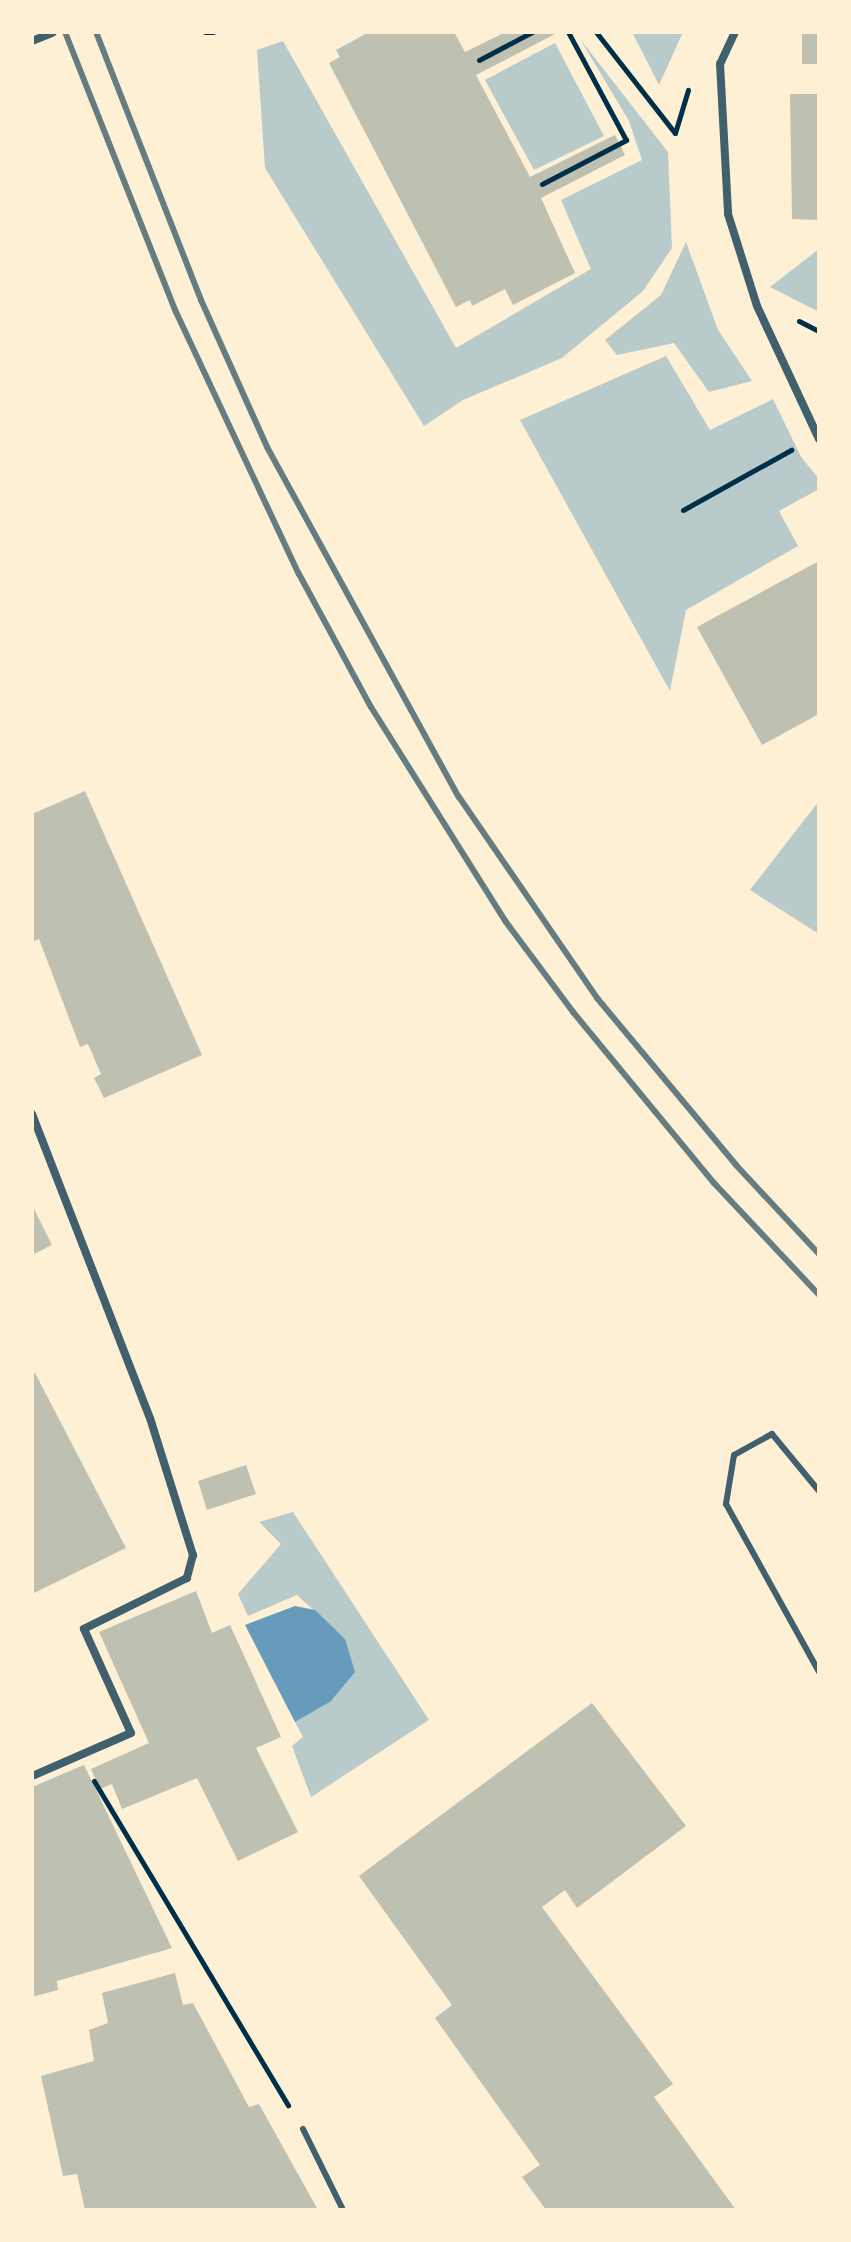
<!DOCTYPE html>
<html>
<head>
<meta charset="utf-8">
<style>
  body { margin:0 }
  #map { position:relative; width:851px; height:2242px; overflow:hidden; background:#fdf0d5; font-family:Barlow,sans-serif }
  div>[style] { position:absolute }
  .green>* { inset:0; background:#b9caca }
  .water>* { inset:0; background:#669bbc }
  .building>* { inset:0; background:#bec0b2 }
  .path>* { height:5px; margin:-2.5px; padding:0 2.5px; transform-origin:2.5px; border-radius:2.5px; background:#003049 }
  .service>* { height:6px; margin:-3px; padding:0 3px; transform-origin:3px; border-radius:3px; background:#3f606c }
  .minor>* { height:8px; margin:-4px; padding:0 4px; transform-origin:4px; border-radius:4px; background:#3f606c }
  .rail>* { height:6px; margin:-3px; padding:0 3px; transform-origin:3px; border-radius:3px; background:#657d81 }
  span { translate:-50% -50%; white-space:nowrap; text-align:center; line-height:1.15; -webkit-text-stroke:8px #fdf0d5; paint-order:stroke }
  .frame { position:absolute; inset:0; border:34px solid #fdf0d5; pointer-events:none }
</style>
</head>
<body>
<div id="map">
  <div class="green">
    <i style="clip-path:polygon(632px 32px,683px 32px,659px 85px)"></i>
    <i style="clip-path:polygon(580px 39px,668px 152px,672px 248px,643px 291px,562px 358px,463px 400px,424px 426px,265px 168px,257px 50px,283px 41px,456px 348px,591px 269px,561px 200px,642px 160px,629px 121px)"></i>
    <i style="clip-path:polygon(555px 43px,604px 136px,534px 170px,485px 80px)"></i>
    <i style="clip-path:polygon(686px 242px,718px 330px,752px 381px,709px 392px,674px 343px,617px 355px,605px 340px,661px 295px)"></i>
    <i style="clip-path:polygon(819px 249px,819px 312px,770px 287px)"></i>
    <i style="clip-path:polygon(666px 356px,710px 430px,773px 399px,801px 457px,819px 479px,819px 489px,779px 511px,798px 546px,686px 610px,670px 691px,520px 420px)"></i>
    <i style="clip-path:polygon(819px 801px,819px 934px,750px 890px)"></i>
    <i style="clip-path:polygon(293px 1512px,429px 1720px,311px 1797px,292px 1746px,303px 1737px,295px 1722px,330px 1702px,345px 1639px,297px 1595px,248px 1616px,238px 1594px,281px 1544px,259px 1522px)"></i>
  </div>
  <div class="water">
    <i style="clip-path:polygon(295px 1606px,315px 1610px,345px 1639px,355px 1672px,330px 1702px,295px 1722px,245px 1625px)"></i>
  </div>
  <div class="building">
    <i style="clip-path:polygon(369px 32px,454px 32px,465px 52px,506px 32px,559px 32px,476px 75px,530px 177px,615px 135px,625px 155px,541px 198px,575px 273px,513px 305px,505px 289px,472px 306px,470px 300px,456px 307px,329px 63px,340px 57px,336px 50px)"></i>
    <i style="clip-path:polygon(802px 32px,819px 32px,819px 64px,802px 64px)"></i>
    <i style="clip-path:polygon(790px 94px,819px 94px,819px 220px,792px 219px)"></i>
    <i style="clip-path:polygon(819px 561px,819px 714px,762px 745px,697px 627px)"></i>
    <i style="clip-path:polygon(85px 791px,202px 1055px,104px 1098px,94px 1078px,101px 1074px,88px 1044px,80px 1047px,39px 939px,32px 942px,32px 814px)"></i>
    <i style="clip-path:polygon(32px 1205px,52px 1245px,32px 1255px)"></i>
    <i style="clip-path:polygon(35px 1373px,126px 1548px,32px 1594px,32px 1375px)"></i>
    <i style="clip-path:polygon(246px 1465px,256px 1494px,207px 1510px,198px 1481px)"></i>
    <i style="clip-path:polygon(196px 1591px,212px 1633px,230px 1625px,281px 1737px,256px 1748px,298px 1832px,238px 1861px,197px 1778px,122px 1809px,112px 1784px,100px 1789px,91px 1769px,149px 1743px,99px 1632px)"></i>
    <i style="clip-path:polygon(592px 1703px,686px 1826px,577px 1908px,565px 1890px,542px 1907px,673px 2084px,654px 2097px,736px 2210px,546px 2210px,522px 2177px,540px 2165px,435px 2018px,452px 2005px,359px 1876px)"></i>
    <i style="clip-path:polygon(84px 1765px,172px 1948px,57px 1981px,58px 1990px,32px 1997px,32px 1787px)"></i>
    <i style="clip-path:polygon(175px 1973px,183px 2005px,193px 2003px,249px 2107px,259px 2104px,318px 2210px,85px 2210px,77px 2174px,63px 2176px,41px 2076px,94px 2061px,89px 2030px,108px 2023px,102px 1993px)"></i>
  </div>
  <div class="path">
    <i style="left:205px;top:32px;width:8px"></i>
    <i style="left:596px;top:32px;width:128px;rotate:52deg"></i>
    <i style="left:675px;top:133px;width:45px;rotate:-73.2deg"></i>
    <i style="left:479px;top:60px;width:60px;rotate:-27.8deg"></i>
    <i style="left:542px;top:184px;width:95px;rotate:-27.6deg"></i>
    <i style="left:626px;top:140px;width:123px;rotate:-118.2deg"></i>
    <i style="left:799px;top:321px;width:22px;rotate:27deg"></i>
    <i style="left:683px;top:510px;width:124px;rotate:-29.1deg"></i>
    <i style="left:94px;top:1781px;width:378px;rotate:59.1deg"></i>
  </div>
  <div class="service">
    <i style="left:819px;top:1491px;width:74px;rotate:-129.5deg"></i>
    <i style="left:772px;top:1434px;width:43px;rotate:151.1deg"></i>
    <i style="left:734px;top:1455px;width:50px;rotate:99.3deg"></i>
    <i style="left:726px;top:1504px;width:192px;rotate:61deg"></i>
    <i style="left:303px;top:2129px;width:90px;rotate:63.7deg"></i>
  </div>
  <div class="minor">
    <i style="left:735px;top:32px;width:35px;rotate:115deg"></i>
    <i style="left:720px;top:64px;width:150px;rotate:86.9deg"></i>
    <i style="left:728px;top:214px;width:96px;rotate:72.5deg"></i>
    <i style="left:757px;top:306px;width:147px;rotate:65deg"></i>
    <i style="left:32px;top:41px;width:22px;rotate:-22deg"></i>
    <i style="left:32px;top:1114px;width:326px;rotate:68.8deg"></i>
    <i style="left:150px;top:1418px;width:144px;rotate:72.6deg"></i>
    <i style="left:193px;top:1555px;width:24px;rotate:105deg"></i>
    <i style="left:187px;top:1578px;width:115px;rotate:153.7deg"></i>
    <i style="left:84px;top:1629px;width:114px;rotate:65.7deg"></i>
    <i style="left:131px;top:1733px;width:108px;rotate:156.5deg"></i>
  </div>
  <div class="rail">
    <i style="left:65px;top:32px;width:301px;rotate:68.4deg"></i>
    <i style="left:176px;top:312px;width:289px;rotate:64.9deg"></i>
    <i style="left:299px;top:574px;width:151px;rotate:61.6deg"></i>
    <i style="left:371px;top:707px;width:254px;rotate:57.9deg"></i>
    <i style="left:506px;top:922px;width:112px;rotate:53.3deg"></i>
    <i style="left:573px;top:1012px;width:222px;rotate:50.5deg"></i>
    <i style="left:714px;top:1183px;width:154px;rotate:46.8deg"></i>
    <i style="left:96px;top:32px;width:288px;rotate:68.6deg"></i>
    <i style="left:201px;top:300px;width:161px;rotate:65.8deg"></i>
    <i style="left:267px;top:447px;width:399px;rotate:61.3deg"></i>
    <i style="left:459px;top:797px;width:244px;rotate:55.5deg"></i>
    <i style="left:597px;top:998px;width:217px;rotate:50.2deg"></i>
    <i style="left:736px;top:1165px;width:122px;rotate:47deg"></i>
  </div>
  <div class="frame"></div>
</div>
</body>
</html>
